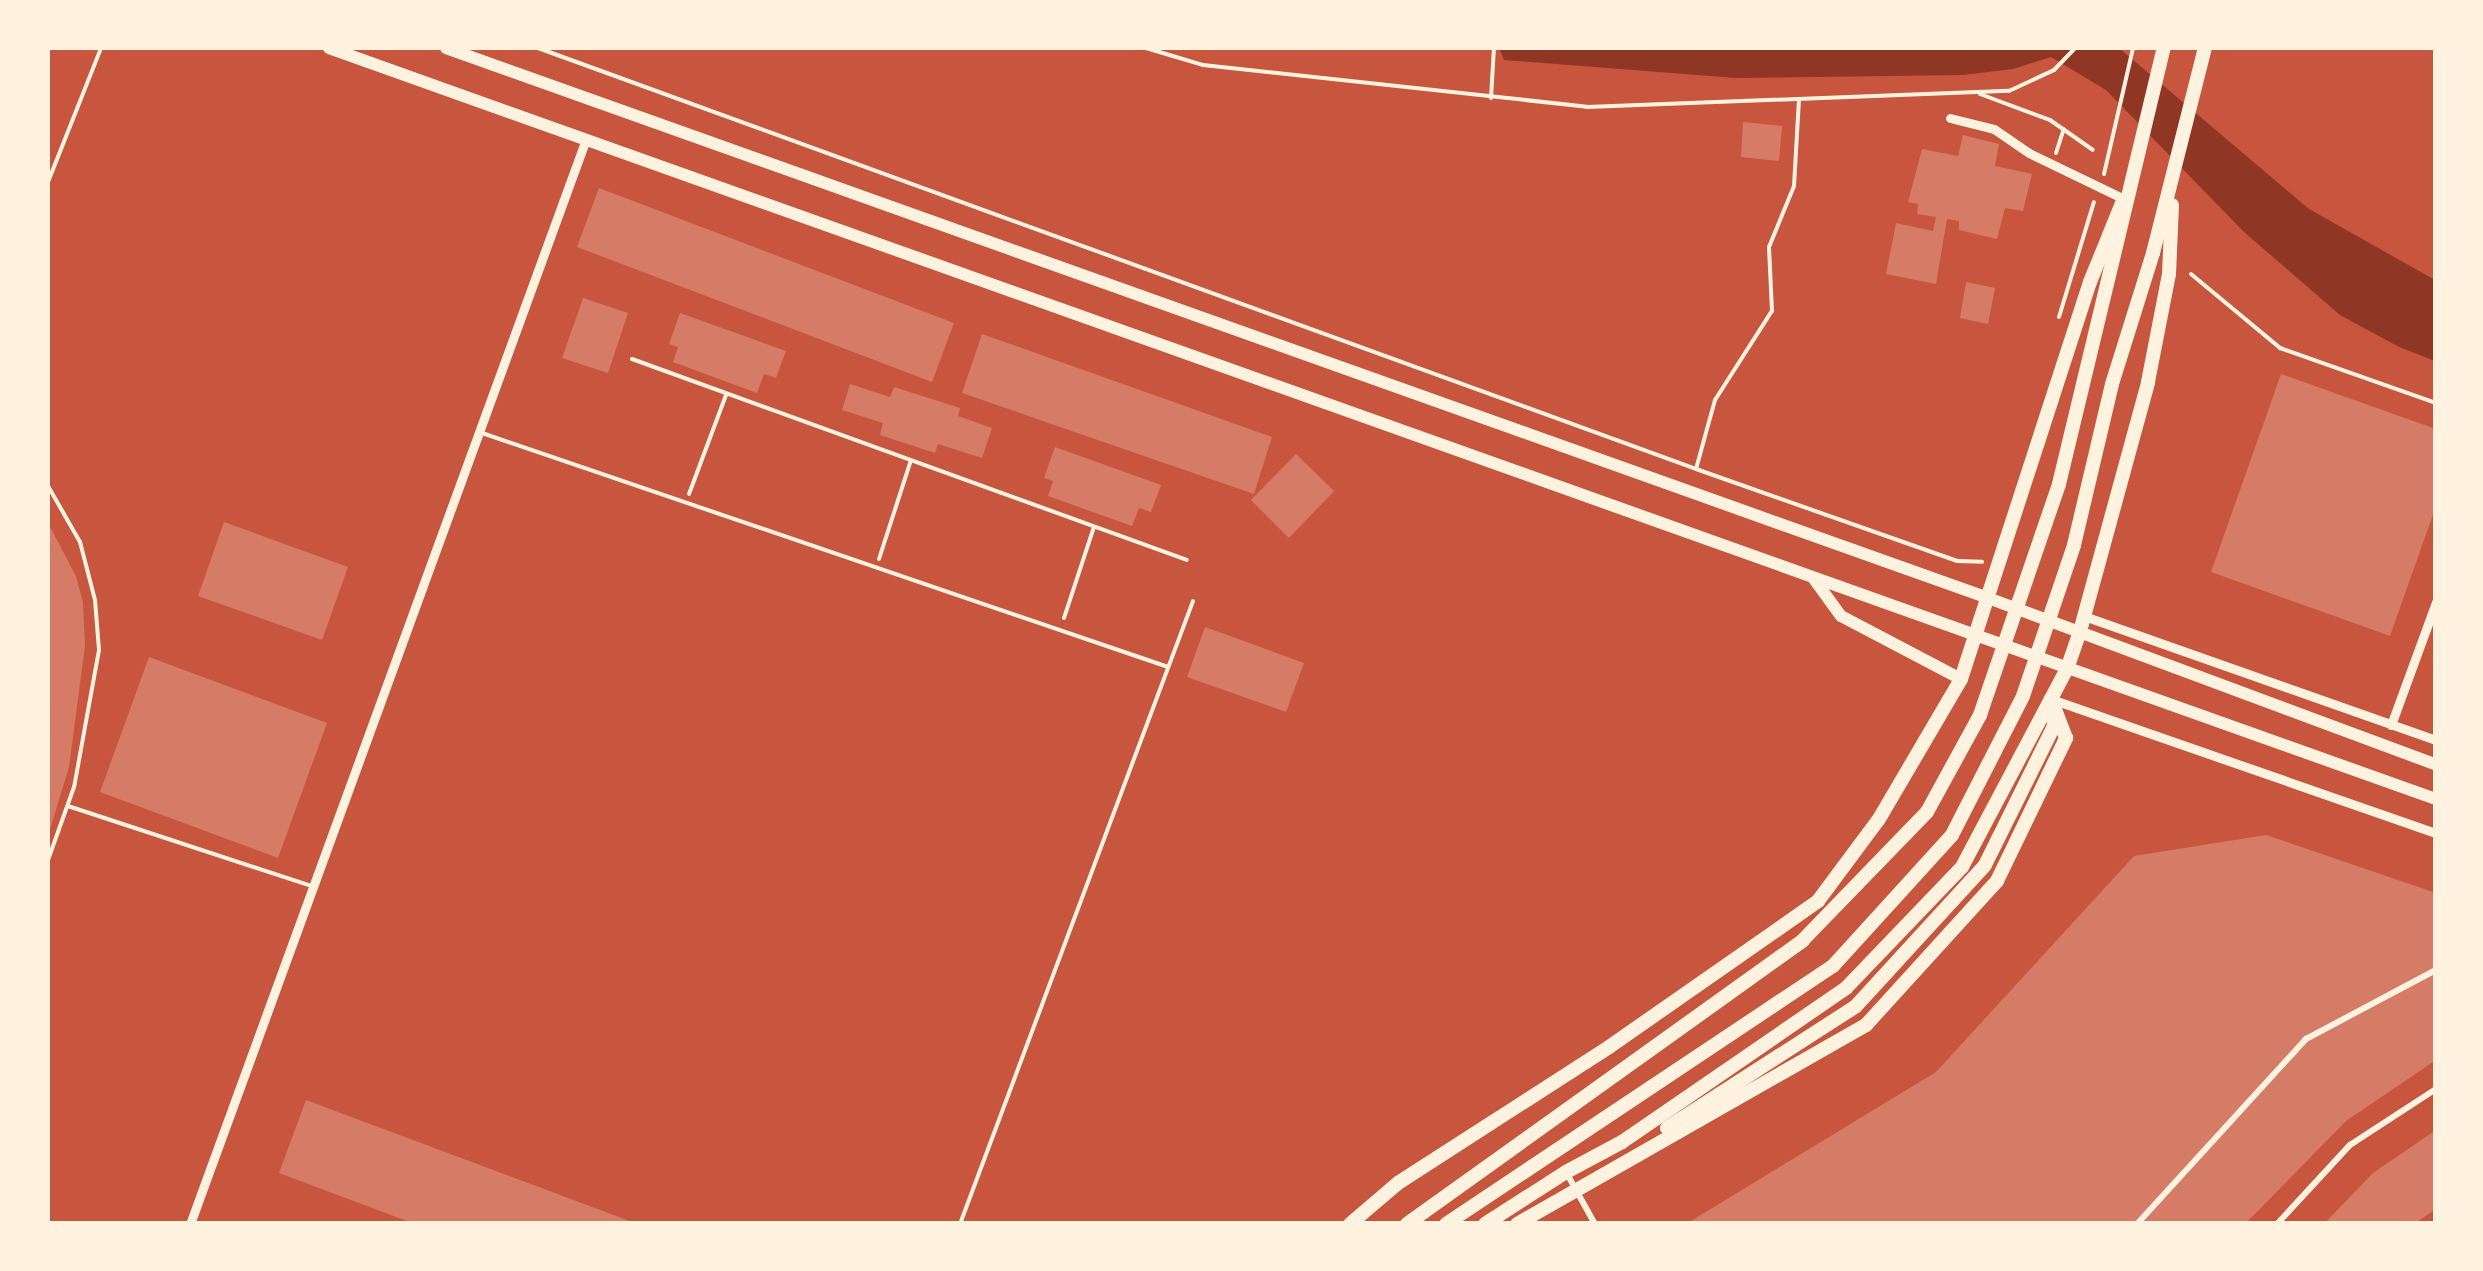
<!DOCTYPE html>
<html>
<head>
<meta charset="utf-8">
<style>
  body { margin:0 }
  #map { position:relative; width:2483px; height:1271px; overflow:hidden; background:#c8553d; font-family:"IBM Plex Sans",sans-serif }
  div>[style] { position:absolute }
  .water>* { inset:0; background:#8f3625 }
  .building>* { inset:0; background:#d67c66 }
  .path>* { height:4px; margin:-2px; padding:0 2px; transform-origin:2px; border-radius:2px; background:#fff3e0 }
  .service>* { height:4px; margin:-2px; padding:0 2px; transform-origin:2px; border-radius:2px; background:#fff3e0 }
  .pedestrian>* { height:6px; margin:-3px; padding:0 3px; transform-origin:3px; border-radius:3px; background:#fff3e0 }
  .minor>* { height:9px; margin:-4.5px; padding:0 4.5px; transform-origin:4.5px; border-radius:4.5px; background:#fff3e0 }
  .primary>* { height:12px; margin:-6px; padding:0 6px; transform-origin:6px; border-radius:6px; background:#fff3e0 }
  .trunk>* { height:14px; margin:-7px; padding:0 7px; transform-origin:7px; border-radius:7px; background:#fff3e0 }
  span { translate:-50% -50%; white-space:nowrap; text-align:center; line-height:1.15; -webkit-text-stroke:8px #fff3e0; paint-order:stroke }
  .frame { position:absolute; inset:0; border:50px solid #fff3e0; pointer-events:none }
</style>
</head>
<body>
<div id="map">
  <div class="water">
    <i style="clip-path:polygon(1499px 48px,2119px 48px,2309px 209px,2435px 280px,2435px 361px,2399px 347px,2340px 315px,2244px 232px,2106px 90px,2051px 57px,2013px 69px,1963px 75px,1736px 78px,1504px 60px)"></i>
  </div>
  <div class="building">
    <i style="clip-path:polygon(1743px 122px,1782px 126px,1779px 161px,1741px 157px)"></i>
    <i style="clip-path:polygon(1963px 135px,1999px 144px,1995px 166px,2032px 174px,2023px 211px,2005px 208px,1997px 239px,1959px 230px,1959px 221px,1947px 219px,1936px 284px,1886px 274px,1896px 223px,1933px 231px,1936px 217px,1917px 214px,1918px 204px,1908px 202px,1922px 149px,1958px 156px)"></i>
    <i style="clip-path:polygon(599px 188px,954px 323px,932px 382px,577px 247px)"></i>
    <i style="clip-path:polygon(1966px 282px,1995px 288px,1988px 324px,1960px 318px)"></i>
    <i style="clip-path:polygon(583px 298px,628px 313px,608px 373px,562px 358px)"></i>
    <i style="clip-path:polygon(680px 313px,786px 351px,776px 378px,764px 374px,757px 393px,673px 362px,678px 347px,669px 344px)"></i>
    <i style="clip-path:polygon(982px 334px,1272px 437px,1254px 494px,962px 393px)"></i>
    <i style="clip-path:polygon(2281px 374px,2436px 429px,2436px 506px,2390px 636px,2211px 572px)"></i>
    <i style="clip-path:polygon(850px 384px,890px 397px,894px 387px,960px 408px,958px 416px,992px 428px,982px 458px,938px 444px,935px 453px,880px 435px,883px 423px,842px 410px)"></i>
    <i style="clip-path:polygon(1055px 447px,1161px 485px,1151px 512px,1139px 508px,1132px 526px,1048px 496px,1053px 481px,1044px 478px)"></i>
    <i style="clip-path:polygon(1296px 454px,1334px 491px,1289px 538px,1251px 500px)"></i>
    <i style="clip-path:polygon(224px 522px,348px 567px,322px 640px,198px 596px)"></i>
    <i style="clip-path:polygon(48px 523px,76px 576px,83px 603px,85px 646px,69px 767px,48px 836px)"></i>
    <i style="clip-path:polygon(1205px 627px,1304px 663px,1286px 712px,1187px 677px)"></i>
    <i style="clip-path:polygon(149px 657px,327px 723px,278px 858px,100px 792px)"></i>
    <i style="clip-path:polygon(2266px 835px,2436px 893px,2436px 1060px,2346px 1121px,2245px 1224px,1686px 1224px,1936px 1072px,2134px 856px)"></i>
    <i style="clip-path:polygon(306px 1100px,635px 1223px,635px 1224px,415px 1224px,279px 1173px)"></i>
    <i style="clip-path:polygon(2436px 1130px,2436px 1209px,2414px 1224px,2324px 1224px,2373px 1173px)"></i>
  </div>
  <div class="path">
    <i style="left:538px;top:48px;width:1232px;rotate:19.98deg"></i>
    <i style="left:1696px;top:469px;width:277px;rotate:19.4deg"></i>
    <i style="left:1957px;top:561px;width:25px;rotate:2deg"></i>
    <i style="left:1146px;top:48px;width:59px;rotate:16.6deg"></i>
    <i style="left:1203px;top:65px;width:386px;rotate:6.2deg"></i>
    <i style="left:1587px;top:107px;width:422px;rotate:-2.2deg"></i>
    <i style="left:2009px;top:91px;width:50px;rotate:-25deg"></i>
    <i style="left:2054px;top:70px;width:30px;rotate:-46deg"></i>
    <i style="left:1980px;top:94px;width:75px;rotate:20.4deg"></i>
    <i style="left:2050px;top:120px;width:52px;rotate:34.9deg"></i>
    <i style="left:1491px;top:98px;width:50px;rotate:-86.6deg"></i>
    <i style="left:2056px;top:153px;width:25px;rotate:-72deg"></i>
    <i style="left:2104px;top:174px;width:129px;rotate:-77deg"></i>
    <i style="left:2191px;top:274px;width:116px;rotate:39.7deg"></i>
    <i style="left:2280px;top:348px;width:165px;rotate:19.4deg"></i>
    <i style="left:2059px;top:317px;width:120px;rotate:-73.1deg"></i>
    <i style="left:632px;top:359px;width:590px;rotate:19.91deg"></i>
    <i style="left:1696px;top:469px;width:72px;rotate:-74.6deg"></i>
    <i style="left:1715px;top:400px;width:106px;rotate:-57.4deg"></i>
    <i style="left:1772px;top:311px;width:64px;rotate:-92.7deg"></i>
    <i style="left:1769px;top:247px;width:66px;rotate:-67.7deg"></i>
    <i style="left:1794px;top:186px;width:86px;rotate:-86.7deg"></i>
    <i style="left:689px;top:494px;width:106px;rotate:-69.5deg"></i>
    <i style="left:879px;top:559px;width:104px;rotate:-72.1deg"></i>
    <i style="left:1064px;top:618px;width:96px;rotate:-71.8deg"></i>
  </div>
  <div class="service">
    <i style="left:48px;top:182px;width:144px;rotate:-68.4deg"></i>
    <i style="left:482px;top:433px;width:725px;rotate:18.83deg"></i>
    <i style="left:48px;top:486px;width:64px;rotate:60.3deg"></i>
    <i style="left:80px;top:542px;width:60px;rotate:75.5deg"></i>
    <i style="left:95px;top:600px;width:50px;rotate:85.4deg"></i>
    <i style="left:99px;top:650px;width:139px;rotate:100.3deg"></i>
    <i style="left:74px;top:787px;width:77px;rotate:109.6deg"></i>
    <i style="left:68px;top:806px;width:256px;rotate:18.2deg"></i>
    <i style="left:960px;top:1224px;width:665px;rotate:-69.49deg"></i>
  </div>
  <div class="pedestrian">
    <i style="left:1566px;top:1172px;width:60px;rotate:60.9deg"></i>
    <i style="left:2137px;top:1224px;width:251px;rotate:-47.6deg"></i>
    <i style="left:2306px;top:1039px;width:147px;rotate:-28deg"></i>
    <i style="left:2277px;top:1224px;width:108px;rotate:-47.3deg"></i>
    <i style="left:2350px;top:1145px;width:103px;rotate:-33.1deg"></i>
  </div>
  <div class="minor">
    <i style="left:1950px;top:118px;width:45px;rotate:14deg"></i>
    <i style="left:1994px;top:129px;width:42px;rotate:34.4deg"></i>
    <i style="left:2029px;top:153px;width:106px;rotate:25.8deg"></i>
    <i style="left:2084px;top:616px;width:373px;rotate:19.4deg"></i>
    <i style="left:2051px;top:699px;width:408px;rotate:19.2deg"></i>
    <i style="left:2391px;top:725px;width:131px;rotate:-69.9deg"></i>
    <i style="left:190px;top:1224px;width:1155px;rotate:-69.95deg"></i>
  </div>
  <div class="primary">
    <i style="left:329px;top:48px;width:2237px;rotate:19.62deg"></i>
    <i style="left:446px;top:48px;width:1637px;rotate:19.63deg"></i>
    <i style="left:1988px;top:598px;width:478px;rotate:20.4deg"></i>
    <i style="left:1814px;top:579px;width:46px;rotate:53.9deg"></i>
    <i style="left:1841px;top:616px;width:136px;rotate:27.7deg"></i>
  </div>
  <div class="trunk">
    <i style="left:1667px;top:1128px;width:225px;rotate:-32.8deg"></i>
    <i style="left:1856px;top:1006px;width:191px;rotate:-47.5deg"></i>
    <i style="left:1985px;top:865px;width:155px;rotate:-63.6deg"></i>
    <i style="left:2054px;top:726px;width:12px;rotate:-95deg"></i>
    <i style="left:1350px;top:1224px;width:63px;rotate:-40.5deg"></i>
    <i style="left:1398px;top:1183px;width:251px;rotate:-32.8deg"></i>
    <i style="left:1609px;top:1047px;width:255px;rotate:-34.9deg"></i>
    <i style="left:1818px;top:901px;width:102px;rotate:-53.4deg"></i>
    <i style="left:1879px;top:819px;width:162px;rotate:-59.6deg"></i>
    <i style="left:1961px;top:679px;width:417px;rotate:-72deg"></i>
    <i style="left:2090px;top:282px;width:85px;rotate:-67.9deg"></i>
    <i style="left:1407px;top:1224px;width:487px;rotate:-35.6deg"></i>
    <i style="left:1803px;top:940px;width:178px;rotate:-45.9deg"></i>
    <i style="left:1927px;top:812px;width:111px;rotate:-61.3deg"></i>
    <i style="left:1980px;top:715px;width:244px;rotate:-71.1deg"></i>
    <i style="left:2059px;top:484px;width:448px;rotate:-76.5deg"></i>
    <i style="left:1446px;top:1224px;width:465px;rotate:-33.7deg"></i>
    <i style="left:1833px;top:966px;width:177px;rotate:-47.7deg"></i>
    <i style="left:1952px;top:835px;width:156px;rotate:-62.9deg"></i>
    <i style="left:2023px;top:696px;width:159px;rotate:-71.3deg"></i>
    <i style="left:2074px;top:545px;width:165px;rotate:-76.7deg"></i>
    <i style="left:2112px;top:384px;width:137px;rotate:-72.6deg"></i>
    <i style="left:2153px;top:253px;width:211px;rotate:-75.8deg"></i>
    <i style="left:1485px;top:1224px;width:96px;rotate:-32.7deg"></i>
    <i style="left:1566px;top:1172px;width:64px;rotate:-28.2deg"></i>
    <i style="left:1622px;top:1142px;width:272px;rotate:-34.5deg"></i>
    <i style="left:1846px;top:988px;width:168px;rotate:-46.2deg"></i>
    <i style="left:1962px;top:867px;width:224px;rotate:-62.1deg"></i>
    <i style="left:2067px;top:669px;width:36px;rotate:-71deg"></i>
    <i style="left:2079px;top:635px;width:262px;rotate:-74.7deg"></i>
    <i style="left:2148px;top:382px;width:110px;rotate:-79deg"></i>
    <i style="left:2169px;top:274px;width:69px;rotate:-87.5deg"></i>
    <i style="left:1517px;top:1224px;width:402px;rotate:-29.7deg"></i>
    <i style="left:1866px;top:1025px;width:195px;rotate:-47.7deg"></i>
    <i style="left:1997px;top:881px;width:159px;rotate:-64.2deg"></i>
    <i style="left:2066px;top:738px;width:42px;rotate:-111deg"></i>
  </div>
  <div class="frame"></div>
</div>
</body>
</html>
